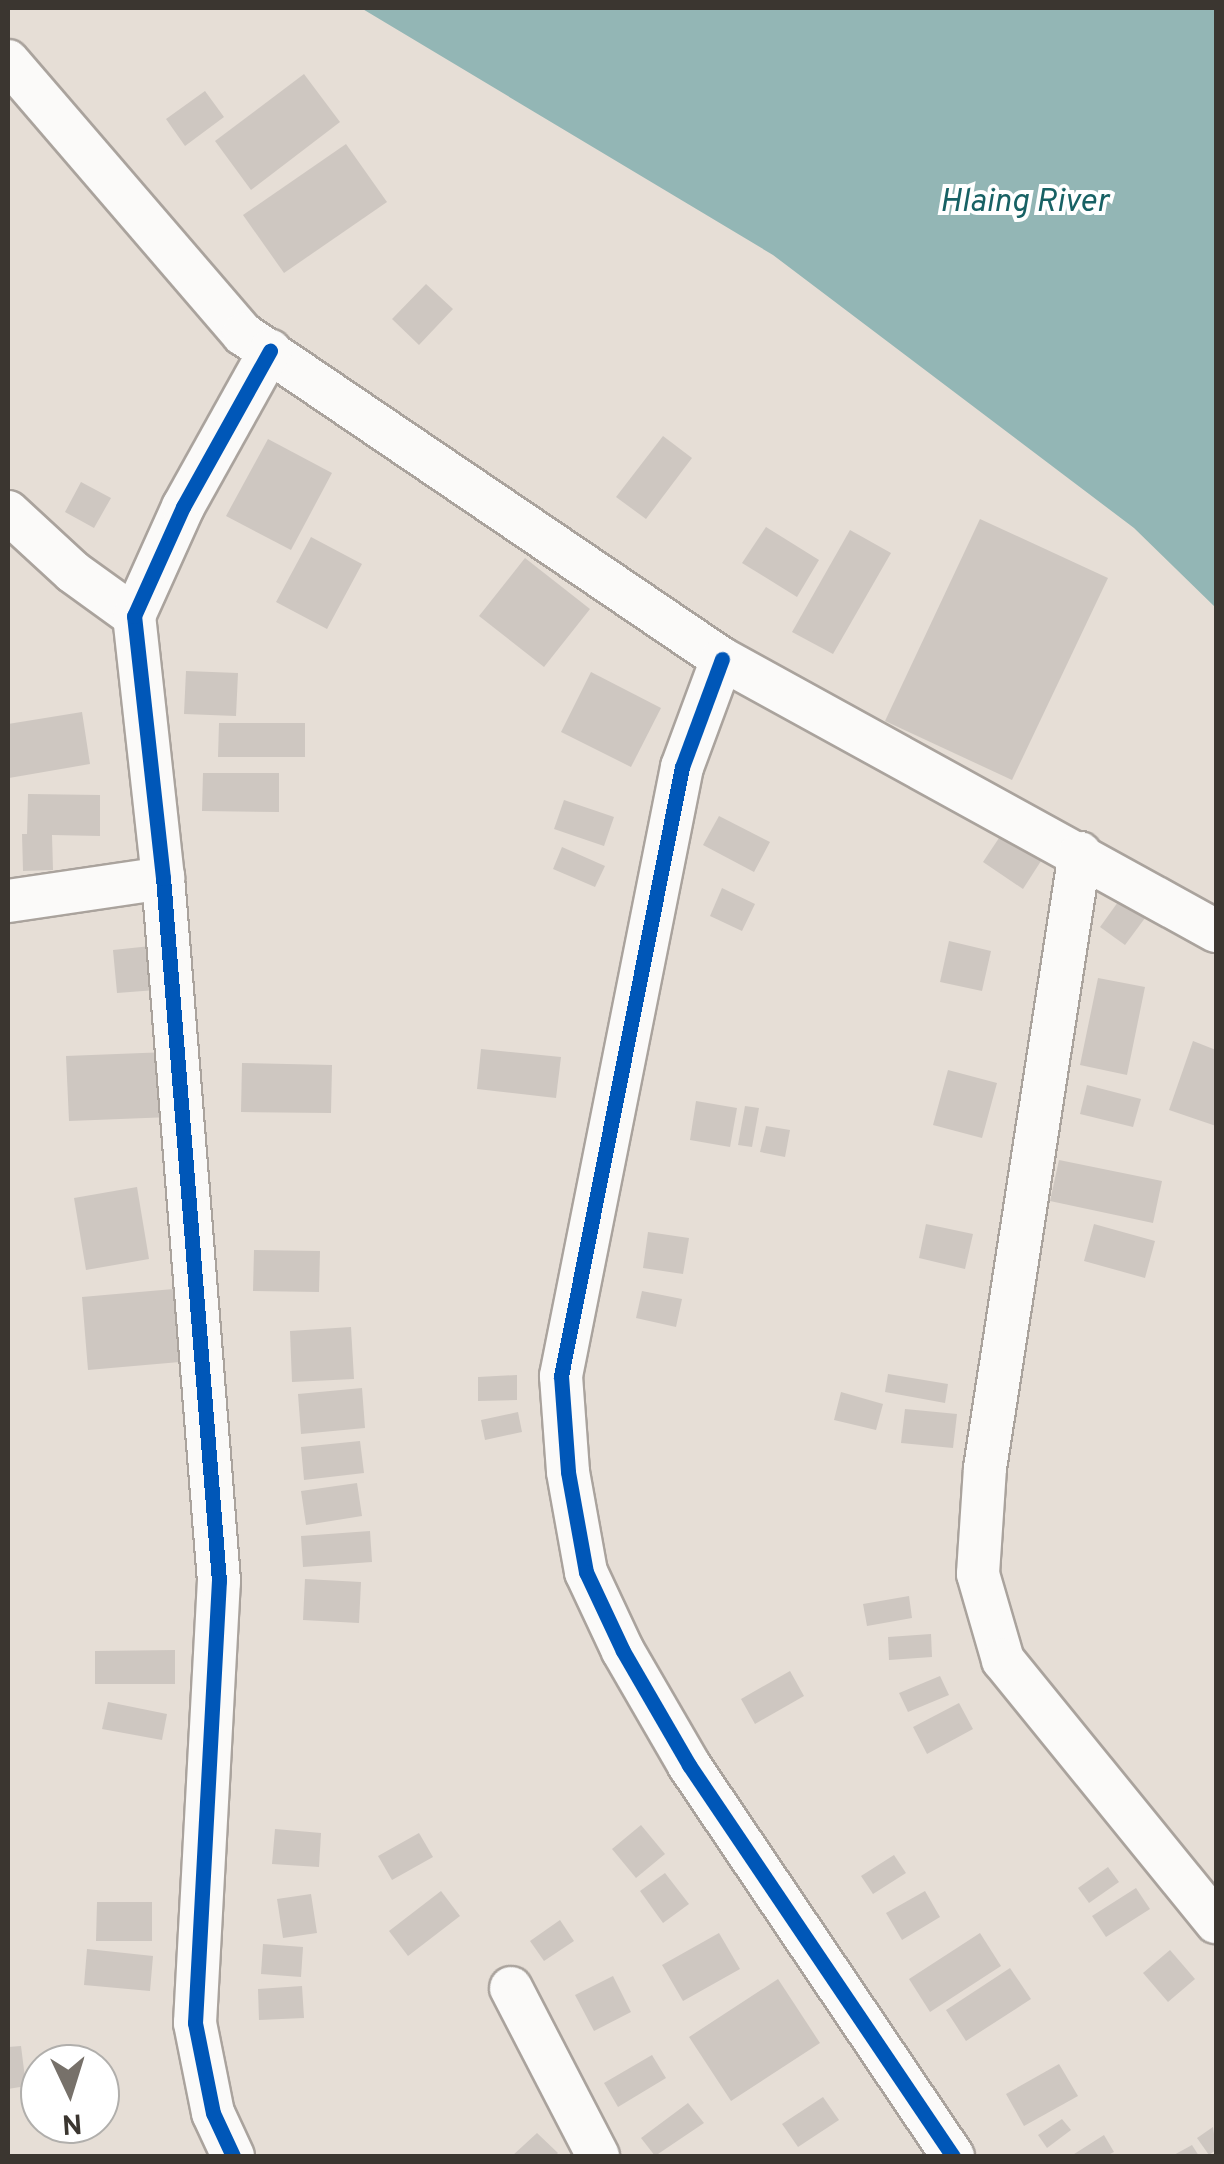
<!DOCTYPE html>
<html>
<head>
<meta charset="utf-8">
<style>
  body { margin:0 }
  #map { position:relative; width:1224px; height:2164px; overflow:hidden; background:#e6ded6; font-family:Overpass,sans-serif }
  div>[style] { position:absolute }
  .water>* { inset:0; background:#93b6b5 }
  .building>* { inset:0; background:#cec7c1 }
  .roads { filter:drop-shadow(2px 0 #aaa39d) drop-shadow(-2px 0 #aaa39d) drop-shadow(0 2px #aaa39d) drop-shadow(0 -2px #aaa39d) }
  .minor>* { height:42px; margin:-21px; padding:0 21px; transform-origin:21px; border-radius:21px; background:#fbfaf9 }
  .cycleway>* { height:15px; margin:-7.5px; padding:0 7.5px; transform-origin:7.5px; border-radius:7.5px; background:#0057b8 }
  span { translate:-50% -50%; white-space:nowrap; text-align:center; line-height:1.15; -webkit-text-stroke:8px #fff; paint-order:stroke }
  .water-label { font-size:32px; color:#176164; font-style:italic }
  .frame { position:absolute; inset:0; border:10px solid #3b3630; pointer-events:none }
  .north { position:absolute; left:20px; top:2044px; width:100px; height:100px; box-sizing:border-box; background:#fff; border:2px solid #b1afac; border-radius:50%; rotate:176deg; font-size:28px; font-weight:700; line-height:40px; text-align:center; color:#3b3630 }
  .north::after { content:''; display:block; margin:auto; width:35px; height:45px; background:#77716a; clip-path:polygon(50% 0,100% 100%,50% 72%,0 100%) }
</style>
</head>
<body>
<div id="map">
  <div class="water">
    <i style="clip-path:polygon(361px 8px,1216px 8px,1216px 608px,1134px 528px,773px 255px)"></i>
  </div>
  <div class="building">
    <i style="clip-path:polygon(304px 74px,340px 122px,251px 190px,215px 141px)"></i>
    <i style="clip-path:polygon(205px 91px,224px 117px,185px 146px,166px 119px)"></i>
    <i style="clip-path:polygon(346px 144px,387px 202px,284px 273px,243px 215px)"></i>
    <i style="clip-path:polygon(426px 284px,453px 309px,419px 345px,392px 319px)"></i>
    <i style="clip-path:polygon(663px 436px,692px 458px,646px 519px,616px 497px)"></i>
    <i style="clip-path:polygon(268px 439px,332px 473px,291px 550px,226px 516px)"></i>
    <i style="clip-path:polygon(81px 482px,111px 498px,94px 528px,65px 512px)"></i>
    <i style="clip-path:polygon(980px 519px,1108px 578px,1012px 780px,885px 721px)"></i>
    <i style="clip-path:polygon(766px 527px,819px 560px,797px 597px,742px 563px)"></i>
    <i style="clip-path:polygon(850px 530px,891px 553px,833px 654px,792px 632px)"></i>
    <i style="clip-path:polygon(311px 537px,362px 564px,327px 629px,276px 602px)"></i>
    <i style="clip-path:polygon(525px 558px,590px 609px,544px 667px,479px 616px)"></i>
    <i style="clip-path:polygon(186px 671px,238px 673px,236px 716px,184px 714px)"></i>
    <i style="clip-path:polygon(591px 672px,661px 708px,631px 767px,561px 732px)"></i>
    <i style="clip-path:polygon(82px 712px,90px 764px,9px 778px,8px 724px)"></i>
    <i style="clip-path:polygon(219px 723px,305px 723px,305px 757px,218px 757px)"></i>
    <i style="clip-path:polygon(203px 773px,279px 773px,279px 812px,202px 811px)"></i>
    <i style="clip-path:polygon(28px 794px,100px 795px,100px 836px,52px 835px,53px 870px,23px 871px,22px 834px,27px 834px)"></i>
    <i style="clip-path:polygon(564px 800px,614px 817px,604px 846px,554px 829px)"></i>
    <i style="clip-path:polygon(719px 816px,770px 842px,754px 872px,703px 845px)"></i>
    <i style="clip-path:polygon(1001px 835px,1041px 861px,1023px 889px,983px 862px)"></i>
    <i style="clip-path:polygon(562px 847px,605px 866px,595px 887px,553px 869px)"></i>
    <i style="clip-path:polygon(722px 888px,755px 904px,742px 931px,710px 916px)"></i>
    <i style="clip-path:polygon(1123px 895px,1148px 914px,1125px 945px,1100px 927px)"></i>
    <i style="clip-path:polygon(949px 941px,991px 951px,982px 991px,940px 982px)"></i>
    <i style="clip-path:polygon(151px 946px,156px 990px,117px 993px,113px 950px)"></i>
    <i style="clip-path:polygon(1098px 978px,1145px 987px,1127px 1075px,1080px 1065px)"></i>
    <i style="clip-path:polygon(1193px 1041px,1216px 1050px,1216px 1126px,1169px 1110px)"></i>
    <i style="clip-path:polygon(481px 1049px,561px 1057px,556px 1098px,477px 1089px)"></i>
    <i style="clip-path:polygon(168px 1052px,171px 1117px,69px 1121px,66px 1056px)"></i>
    <i style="clip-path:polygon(242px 1063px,332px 1065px,331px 1113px,241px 1112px)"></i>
    <i style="clip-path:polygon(948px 1070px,997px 1083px,982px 1138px,933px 1125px)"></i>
    <i style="clip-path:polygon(1087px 1085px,1141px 1099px,1133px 1127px,1080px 1114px)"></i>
    <i style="clip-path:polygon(696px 1101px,737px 1108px,730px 1147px,690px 1140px)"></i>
    <i style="clip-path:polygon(745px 1106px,759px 1108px,752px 1147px,738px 1145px)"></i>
    <i style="clip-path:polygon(766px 1126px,790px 1130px,785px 1157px,760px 1152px)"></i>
    <i style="clip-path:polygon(1059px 1160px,1162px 1181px,1153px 1223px,1050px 1201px)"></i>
    <i style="clip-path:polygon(137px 1187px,149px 1259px,86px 1270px,74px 1198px)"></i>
    <i style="clip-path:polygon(926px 1224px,973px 1234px,965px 1269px,919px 1258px)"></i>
    <i style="clip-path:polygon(1094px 1224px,1155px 1241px,1145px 1278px,1084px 1261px)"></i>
    <i style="clip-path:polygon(648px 1232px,689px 1238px,683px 1274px,643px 1268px)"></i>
    <i style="clip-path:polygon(254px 1250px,320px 1251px,319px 1292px,253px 1291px)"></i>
    <i style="clip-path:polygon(185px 1288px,191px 1361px,88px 1370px,82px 1297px)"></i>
    <i style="clip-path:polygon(642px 1291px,682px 1299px,676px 1327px,636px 1318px)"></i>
    <i style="clip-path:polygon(351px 1327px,354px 1379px,292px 1382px,290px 1331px)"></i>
    <i style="clip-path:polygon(888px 1374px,948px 1384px,945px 1403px,885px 1392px)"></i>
    <i style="clip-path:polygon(517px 1375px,517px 1400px,478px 1401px,478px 1377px)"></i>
    <i style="clip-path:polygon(362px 1388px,365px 1428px,301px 1434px,298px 1394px)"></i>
    <i style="clip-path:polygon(841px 1392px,883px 1404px,876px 1430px,834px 1420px)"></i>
    <i style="clip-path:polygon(905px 1409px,957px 1414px,953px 1448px,901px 1443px)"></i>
    <i style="clip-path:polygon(518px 1412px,522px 1432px,485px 1440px,481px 1420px)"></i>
    <i style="clip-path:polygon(360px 1441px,364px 1473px,304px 1480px,301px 1447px)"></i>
    <i style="clip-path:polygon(357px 1483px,362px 1516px,306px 1525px,301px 1491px)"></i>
    <i style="clip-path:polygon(370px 1531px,372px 1562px,303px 1567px,301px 1536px)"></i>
    <i style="clip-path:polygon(305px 1579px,361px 1582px,359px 1623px,303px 1620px)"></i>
    <i style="clip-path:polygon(909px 1596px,912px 1618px,867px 1626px,863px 1604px)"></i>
    <i style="clip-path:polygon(931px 1634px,932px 1657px,889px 1660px,888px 1637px)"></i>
    <i style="clip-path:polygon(175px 1650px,175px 1684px,95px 1684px,95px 1651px)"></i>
    <i style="clip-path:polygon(790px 1671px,804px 1696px,755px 1724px,741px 1699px)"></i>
    <i style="clip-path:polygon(940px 1676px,949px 1695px,908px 1712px,899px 1693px)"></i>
    <i style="clip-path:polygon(108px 1702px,167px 1714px,162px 1740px,102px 1729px)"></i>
    <i style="clip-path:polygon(959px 1703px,973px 1729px,927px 1754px,913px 1727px)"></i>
    <i style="clip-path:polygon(641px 1825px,665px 1854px,636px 1878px,612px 1849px)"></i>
    <i style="clip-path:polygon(275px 1829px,321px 1833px,319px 1867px,272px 1864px)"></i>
    <i style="clip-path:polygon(419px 1833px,433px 1857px,392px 1880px,378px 1856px)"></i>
    <i style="clip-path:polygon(894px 1855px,906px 1873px,873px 1894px,861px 1876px)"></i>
    <i style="clip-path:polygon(1108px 1867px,1119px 1882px,1089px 1903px,1078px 1888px)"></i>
    <i style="clip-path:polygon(665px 1873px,689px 1904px,663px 1923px,640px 1891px)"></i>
    <i style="clip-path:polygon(1136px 1888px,1150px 1909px,1106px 1937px,1092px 1916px)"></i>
    <i style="clip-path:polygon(441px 1891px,460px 1916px,408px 1956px,389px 1931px)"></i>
    <i style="clip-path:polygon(925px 1891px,940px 1917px,902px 1940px,886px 1913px)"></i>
    <i style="clip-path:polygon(311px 1894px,317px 1933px,283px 1938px,277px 1899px)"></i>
    <i style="clip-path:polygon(97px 1902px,152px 1902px,152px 1941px,96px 1941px)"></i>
    <i style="clip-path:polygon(560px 1920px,574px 1941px,544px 1961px,530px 1941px)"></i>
    <i style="clip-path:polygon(719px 1933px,740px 1969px,683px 2001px,662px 1965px)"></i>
    <i style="clip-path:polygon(980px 1933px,1001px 1966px,930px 2012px,909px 1979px)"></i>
    <i style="clip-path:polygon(263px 1944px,303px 1947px,301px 1977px,261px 1974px)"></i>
    <i style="clip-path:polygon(87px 1949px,153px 1956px,150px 1991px,84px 1985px)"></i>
    <i style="clip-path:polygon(1170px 1950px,1195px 1979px,1168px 2002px,1143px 1973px)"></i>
    <i style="clip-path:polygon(1010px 1968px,1031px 1999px,966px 2041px,946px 2010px)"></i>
    <i style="clip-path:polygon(613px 1976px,631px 2012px,594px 2031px,575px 1995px)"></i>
    <i style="clip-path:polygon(778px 1979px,820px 2043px,731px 2101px,689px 2037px)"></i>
    <i style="clip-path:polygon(302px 1986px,304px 2018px,259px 2020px,258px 1989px)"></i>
    <i style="clip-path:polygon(21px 2046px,26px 2086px,8px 2089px,8px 2047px)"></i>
    <i style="clip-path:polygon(652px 2055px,666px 2078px,618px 2107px,604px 2083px)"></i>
    <i style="clip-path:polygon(1059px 2064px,1078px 2096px,1024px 2126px,1006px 2094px)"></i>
    <i style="clip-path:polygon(823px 2097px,839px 2120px,798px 2147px,782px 2124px)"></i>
    <i style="clip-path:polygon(688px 2103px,704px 2123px,655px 2156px,641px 2138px)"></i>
    <i style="clip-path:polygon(1062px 2119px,1071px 2130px,1047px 2148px,1038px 2135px)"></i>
    <i style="clip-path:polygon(1213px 2127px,1216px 2150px,1209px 2155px,1197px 2138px)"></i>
    <i style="clip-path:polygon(537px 2133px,558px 2153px,555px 2156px,512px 2156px)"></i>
    <i style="clip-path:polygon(1104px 2135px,1114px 2152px,1106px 2156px,1071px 2156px)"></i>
    <i style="clip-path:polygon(1192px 2145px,1199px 2156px,1172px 2156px)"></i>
  </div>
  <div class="roads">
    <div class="minor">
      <i style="left:8px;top:61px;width:360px;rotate:49.3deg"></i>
      <i style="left:243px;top:334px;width:579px;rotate:34.16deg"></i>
      <i style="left:722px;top:659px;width:564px;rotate:28.84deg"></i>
      <i style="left:8px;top:512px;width:88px;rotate:42.7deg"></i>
      <i style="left:73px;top:572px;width:75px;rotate:35.8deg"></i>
      <i style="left:722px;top:659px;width:115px;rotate:110.3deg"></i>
      <i style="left:682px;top:767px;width:621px;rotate:101.24deg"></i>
      <i style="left:561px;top:1376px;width:96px;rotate:85.8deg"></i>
      <i style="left:568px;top:1472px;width:102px;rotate:79.8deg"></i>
      <i style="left:586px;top:1572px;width:87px;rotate:64.9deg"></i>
      <i style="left:623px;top:1651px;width:132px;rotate:59.9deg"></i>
      <i style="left:689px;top:1765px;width:472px;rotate:56deg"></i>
      <i style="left:1080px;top:853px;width:622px;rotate:98.78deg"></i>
      <i style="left:985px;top:1468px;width:106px;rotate:93.8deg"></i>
      <i style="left:978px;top:1574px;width:90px;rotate:73.8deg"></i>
      <i style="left:1003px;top:1660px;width:338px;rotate:50.9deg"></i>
      <i style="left:8px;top:901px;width:157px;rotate:-8.4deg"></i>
      <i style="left:511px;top:1988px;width:189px;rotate:62.6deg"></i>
      <i style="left:233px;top:2156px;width:47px;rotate:-114.9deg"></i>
      <i style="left:213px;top:2113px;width:92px;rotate:-101.3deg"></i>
      <i style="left:195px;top:2023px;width:443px;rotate:-86.9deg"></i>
      <i style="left:219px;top:1581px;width:705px;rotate:-94.55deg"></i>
      <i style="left:163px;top:878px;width:264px;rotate:-96.3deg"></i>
      <i style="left:134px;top:616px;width:120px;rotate:-65.8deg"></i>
      <i style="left:183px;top:507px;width:179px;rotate:-60.9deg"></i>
    </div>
  </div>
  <div class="cycleway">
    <i style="left:722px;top:659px;width:115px;rotate:110.3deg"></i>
    <i style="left:682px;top:767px;width:621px;rotate:101.24deg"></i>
    <i style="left:561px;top:1376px;width:96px;rotate:85.8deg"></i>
    <i style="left:568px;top:1472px;width:102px;rotate:79.8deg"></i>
    <i style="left:586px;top:1572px;width:87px;rotate:64.9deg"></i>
    <i style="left:623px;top:1651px;width:132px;rotate:59.9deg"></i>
    <i style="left:689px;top:1765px;width:472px;rotate:56deg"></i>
    <i style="left:233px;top:2156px;width:47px;rotate:-114.9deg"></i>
    <i style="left:213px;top:2113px;width:92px;rotate:-101.3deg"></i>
    <i style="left:195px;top:2023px;width:443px;rotate:-86.9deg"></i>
    <i style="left:219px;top:1581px;width:705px;rotate:-94.55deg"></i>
    <i style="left:163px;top:878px;width:264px;rotate:-96.3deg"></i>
    <i style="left:134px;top:616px;width:120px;rotate:-65.8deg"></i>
    <i style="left:183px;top:507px;width:179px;rotate:-60.9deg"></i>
  </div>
  <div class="water-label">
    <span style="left:1024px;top:203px">Hlaing River</span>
  </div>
  <div class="frame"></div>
  <div class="north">N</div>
</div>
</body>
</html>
